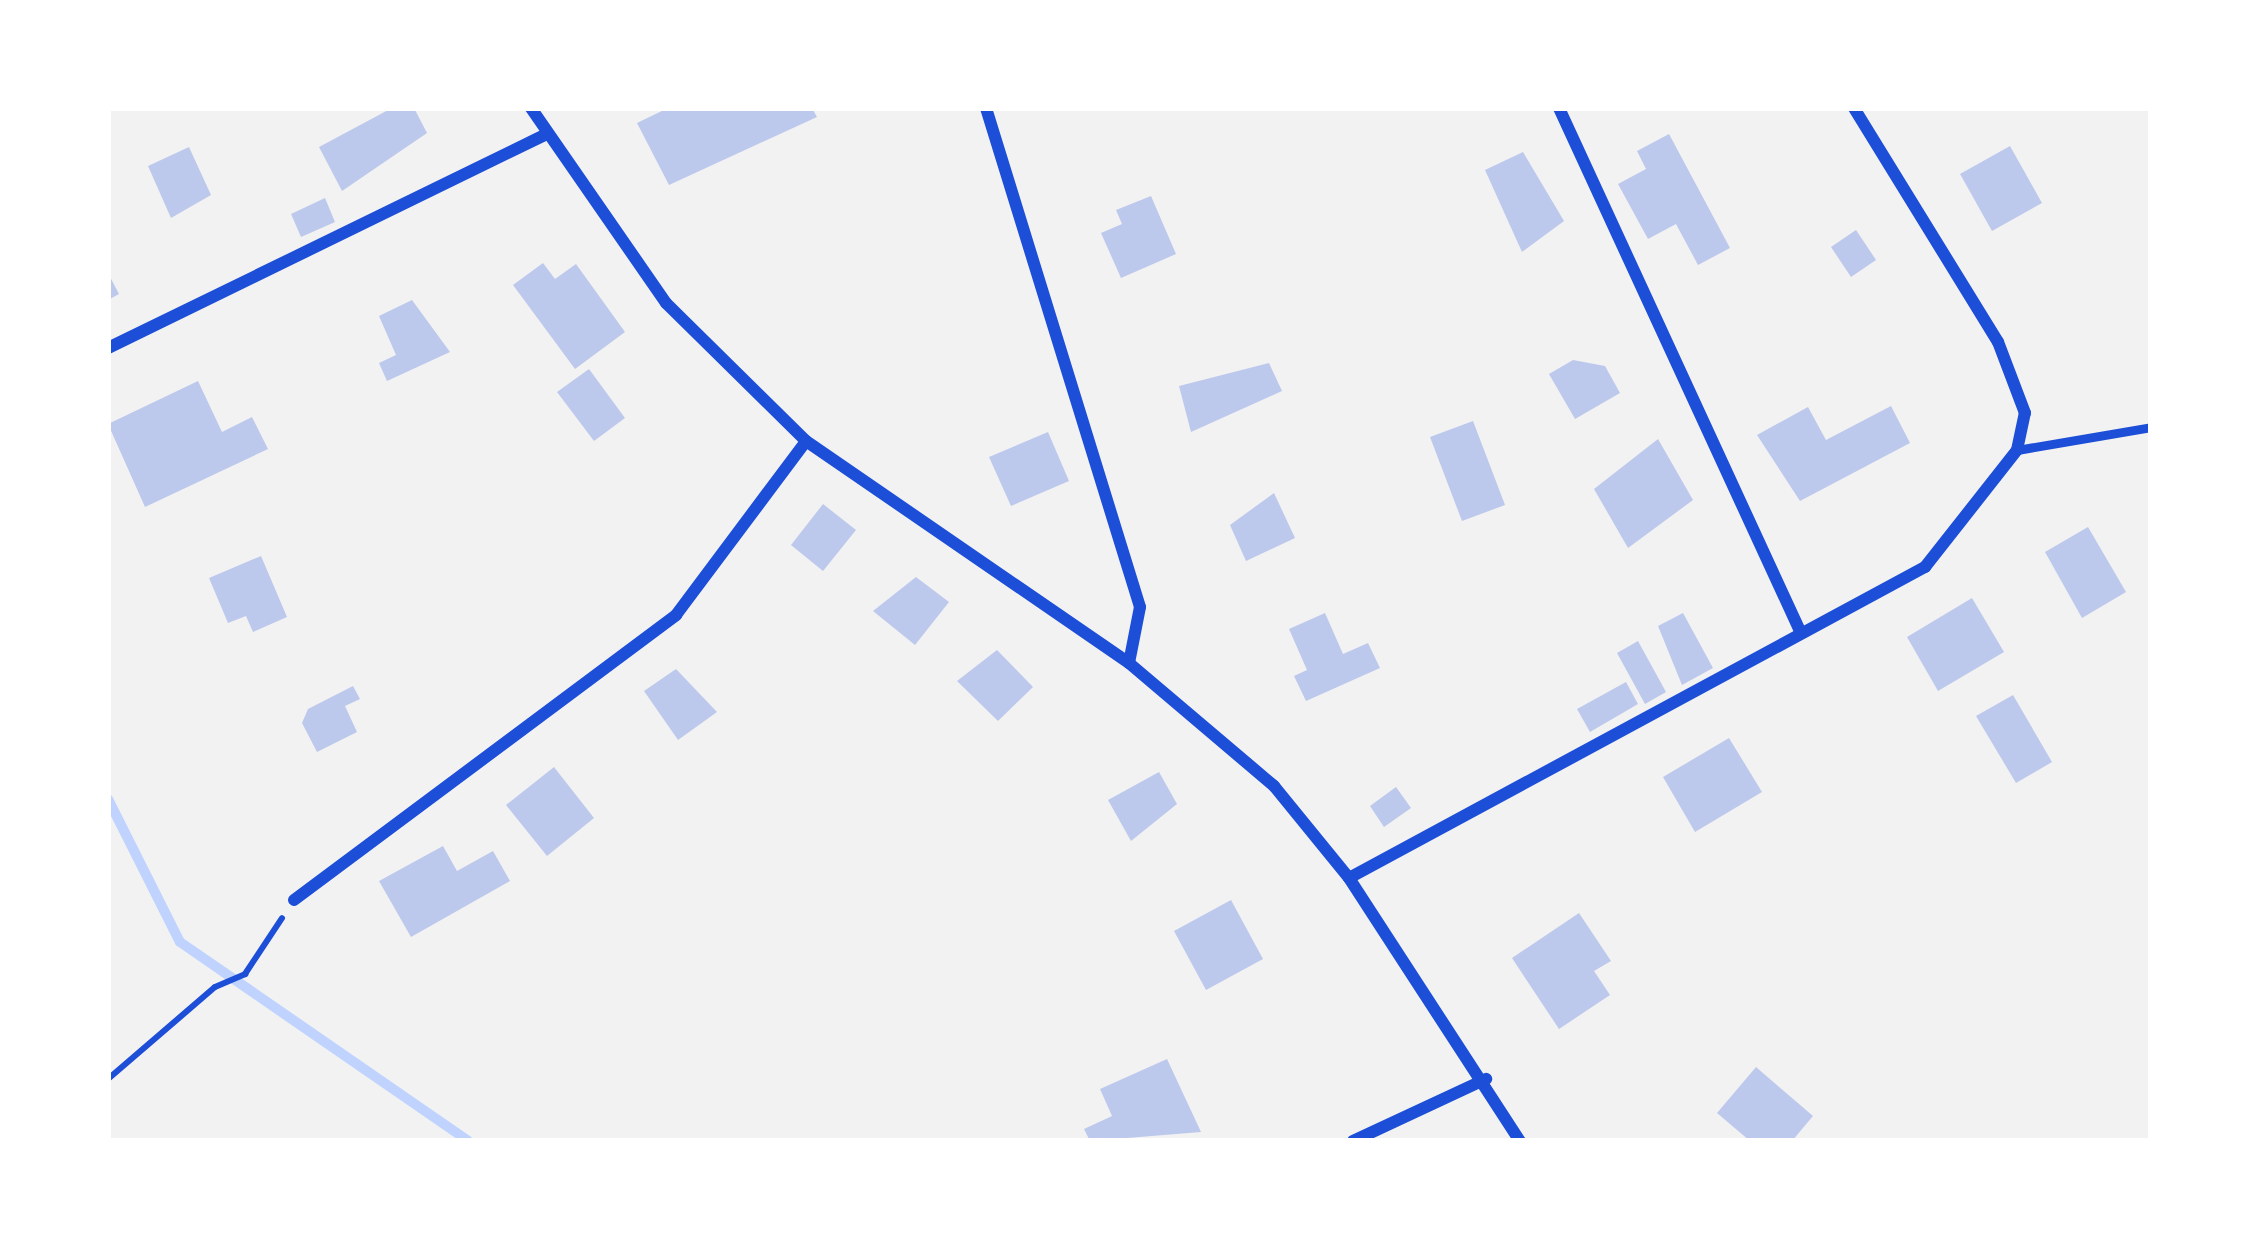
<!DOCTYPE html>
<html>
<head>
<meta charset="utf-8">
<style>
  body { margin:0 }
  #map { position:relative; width:2259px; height:1249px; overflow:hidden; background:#f2f2f2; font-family:Inter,sans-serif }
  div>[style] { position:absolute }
  .stream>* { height:10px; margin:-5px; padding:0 5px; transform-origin:5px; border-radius:5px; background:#bfd3fe }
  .building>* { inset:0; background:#bdc9ec }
  .path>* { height:6px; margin:-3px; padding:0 3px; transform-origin:3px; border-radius:3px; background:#1d4ed8 }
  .service>* { height:9px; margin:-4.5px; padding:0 4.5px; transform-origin:4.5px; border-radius:4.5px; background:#1d4ed8 }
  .minor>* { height:12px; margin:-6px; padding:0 6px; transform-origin:6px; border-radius:6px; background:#1d4ed8 }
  span { translate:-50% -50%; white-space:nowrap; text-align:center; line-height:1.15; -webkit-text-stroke:12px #fff; paint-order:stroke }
  .frame { position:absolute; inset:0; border:111px solid #fff; pointer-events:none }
</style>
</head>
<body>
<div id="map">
  <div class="stream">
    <i style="left:108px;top:799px;width:160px;rotate:63.3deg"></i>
    <i style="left:180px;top:942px;width:350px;rotate:34.6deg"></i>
  </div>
  <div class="building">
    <i style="clip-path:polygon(392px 108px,414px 108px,427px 133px,342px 191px,319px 147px)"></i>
    <i style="clip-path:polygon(668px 108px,812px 108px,817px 117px,669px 185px,637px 123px)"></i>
    <i style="clip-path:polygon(1669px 134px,1730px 248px,1698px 265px,1676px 224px,1648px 239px,1618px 184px,1646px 169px,1637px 151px)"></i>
    <i style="clip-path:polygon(2010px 146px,2042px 203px,1992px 231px,1960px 174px)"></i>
    <i style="clip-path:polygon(189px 147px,211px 195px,171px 218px,148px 166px)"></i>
    <i style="clip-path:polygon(1523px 152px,1564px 221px,1522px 252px,1485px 170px)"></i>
    <i style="clip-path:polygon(1151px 196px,1176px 254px,1121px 278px,1101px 233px,1122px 224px,1116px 210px)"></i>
    <i style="clip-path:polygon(325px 198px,335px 222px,301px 237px,291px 214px)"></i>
    <i style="clip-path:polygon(1856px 230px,1876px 260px,1851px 277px,1831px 247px)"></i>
    <i style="clip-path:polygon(543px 263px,555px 279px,576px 264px,625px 332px,575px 369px,513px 285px)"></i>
    <i style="clip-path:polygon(108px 273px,119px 294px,108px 300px)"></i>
    <i style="clip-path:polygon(412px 300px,450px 352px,387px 381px,379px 363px,396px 355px,379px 316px)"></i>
    <i style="clip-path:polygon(1573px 360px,1605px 366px,1620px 393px,1575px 419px,1549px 374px)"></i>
    <i style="clip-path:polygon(1269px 363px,1282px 391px,1191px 432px,1179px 386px)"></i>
    <i style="clip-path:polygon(589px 369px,625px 418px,594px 441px,557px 392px)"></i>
    <i style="clip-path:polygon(198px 381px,222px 432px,252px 417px,268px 449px,145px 507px,108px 424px)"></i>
    <i style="clip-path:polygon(1891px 406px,1910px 443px,1800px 501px,1757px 435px,1808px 407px,1826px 440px)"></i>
    <i style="clip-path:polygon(1473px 421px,1505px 505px,1462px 521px,1430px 437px)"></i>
    <i style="clip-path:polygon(1048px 432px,1069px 481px,1011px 506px,989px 457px)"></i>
    <i style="clip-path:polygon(1658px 439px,1693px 500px,1628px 548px,1594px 489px)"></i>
    <i style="clip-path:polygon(1274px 493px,1295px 538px,1246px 561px,1230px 525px)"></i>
    <i style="clip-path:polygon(823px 504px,856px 530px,823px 571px,791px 545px)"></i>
    <i style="clip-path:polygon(2088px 527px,2126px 592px,2082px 618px,2045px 552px)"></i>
    <i style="clip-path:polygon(261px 556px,287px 617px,253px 632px,246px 616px,228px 623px,209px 578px)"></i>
    <i style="clip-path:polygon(916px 577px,949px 602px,915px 645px,873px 611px)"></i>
    <i style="clip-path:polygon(1972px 598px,2004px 652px,1938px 691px,1907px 637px)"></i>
    <i style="clip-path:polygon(1325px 613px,1343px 654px,1368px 643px,1380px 668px,1306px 701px,1294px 676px,1307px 670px,1289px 629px)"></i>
    <i style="clip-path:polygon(1683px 613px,1713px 668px,1682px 685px,1658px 626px)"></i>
    <i style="clip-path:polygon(1638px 641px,1666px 692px,1645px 704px,1617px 653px)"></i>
    <i style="clip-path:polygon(997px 650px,1033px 687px,998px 721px,957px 681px)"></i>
    <i style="clip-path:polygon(676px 669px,717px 712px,678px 740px,644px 691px)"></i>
    <i style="clip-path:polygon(1626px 682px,1638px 704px,1590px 732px,1577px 709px)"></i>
    <i style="clip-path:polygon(353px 686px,360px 699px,345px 706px,357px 732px,317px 752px,302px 723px,308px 709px)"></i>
    <i style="clip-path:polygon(2013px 695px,2052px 762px,2016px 783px,1976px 716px)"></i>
    <i style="clip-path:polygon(1729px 738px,1762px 792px,1695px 832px,1663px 777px)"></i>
    <i style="clip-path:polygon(554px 767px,594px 818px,547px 856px,506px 805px)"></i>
    <i style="clip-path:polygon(1159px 772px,1177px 804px,1131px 841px,1108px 800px)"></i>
    <i style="clip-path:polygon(1396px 787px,1411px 808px,1384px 827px,1370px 806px)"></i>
    <i style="clip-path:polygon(443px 846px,457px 871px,493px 851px,510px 881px,411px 937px,379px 881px)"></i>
    <i style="clip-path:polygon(1231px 900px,1263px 959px,1206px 990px,1174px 931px)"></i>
    <i style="clip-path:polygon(1579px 913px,1611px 961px,1594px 971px,1610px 995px,1559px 1029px,1512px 958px)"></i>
    <i style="clip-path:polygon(1167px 1059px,1201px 1132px,1090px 1141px,1084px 1129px,1112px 1116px,1100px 1089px)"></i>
    <i style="clip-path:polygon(1756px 1067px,1813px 1116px,1792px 1141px,1750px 1141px,1717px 1113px)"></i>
  </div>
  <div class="path">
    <i style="left:108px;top:1079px;width:141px;rotate:-40.7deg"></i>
    <i style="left:215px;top:987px;width:33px;rotate:-23deg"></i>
    <i style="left:245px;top:974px;width:67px;rotate:-56.5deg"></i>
  </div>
  <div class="service">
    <i style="left:2017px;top:450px;width:136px;rotate:-9.7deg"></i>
  </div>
  <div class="minor">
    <i style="left:531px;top:108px;width:237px;rotate:55.3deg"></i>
    <i style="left:666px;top:303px;width:197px;rotate:44.6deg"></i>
    <i style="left:806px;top:441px;width:392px;rotate:34.5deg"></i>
    <i style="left:1129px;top:663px;width:190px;rotate:40.3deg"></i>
    <i style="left:1274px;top:786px;width:119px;rotate:50.8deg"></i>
    <i style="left:1349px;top:878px;width:314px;rotate:57deg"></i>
    <i style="left:986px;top:108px;width:522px;rotate:72.85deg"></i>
    <i style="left:1140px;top:607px;width:57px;rotate:101.1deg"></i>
    <i style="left:1559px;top:108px;width:576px;rotate:65.26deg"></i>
    <i style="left:108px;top:348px;width:487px;rotate:-26deg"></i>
    <i style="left:1349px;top:878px;width:655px;rotate:-28.37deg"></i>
    <i style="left:1925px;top:567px;width:149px;rotate:-51.8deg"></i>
    <i style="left:2017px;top:450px;width:38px;rotate:-78deg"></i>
    <i style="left:2025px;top:413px;width:76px;rotate:-110.8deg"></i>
    <i style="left:1998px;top:342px;width:275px;rotate:-121.6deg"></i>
    <i style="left:294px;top:900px;width:477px;rotate:-36.7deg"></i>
    <i style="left:676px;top:615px;width:217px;rotate:-53.2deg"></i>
    <i style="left:1353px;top:1141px;width:147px;rotate:-25deg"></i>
  </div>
  <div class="frame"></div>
</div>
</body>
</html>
